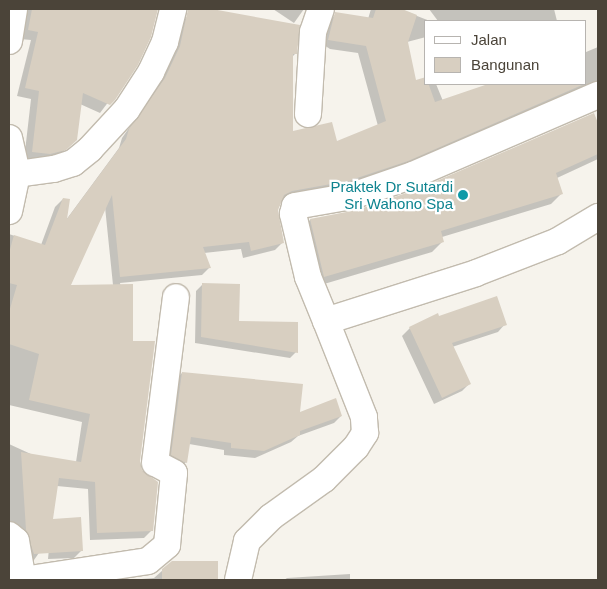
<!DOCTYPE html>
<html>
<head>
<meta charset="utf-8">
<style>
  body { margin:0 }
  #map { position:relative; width:607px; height:589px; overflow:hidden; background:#f6f3ec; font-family:Arial,sans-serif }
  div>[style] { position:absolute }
  .shadow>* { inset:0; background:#0003 }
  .building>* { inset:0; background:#d8cfc1 }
  .roads { filter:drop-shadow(1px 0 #c2bbae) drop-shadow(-1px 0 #c2bbae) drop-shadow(0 1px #c2bbae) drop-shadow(0 -1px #c2bbae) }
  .street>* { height:26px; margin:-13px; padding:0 13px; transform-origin:13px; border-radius:13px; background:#fff }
  .dots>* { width:14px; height:14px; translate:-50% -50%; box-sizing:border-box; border:2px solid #fff; border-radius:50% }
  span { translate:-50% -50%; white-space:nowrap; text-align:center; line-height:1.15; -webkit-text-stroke:4.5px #fff; paint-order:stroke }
  .culture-label { font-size:15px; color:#0d838f }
  .right { translate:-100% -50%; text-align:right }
  .frame { position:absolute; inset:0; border:10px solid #4b4439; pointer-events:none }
  .legend { position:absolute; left:424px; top:20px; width:162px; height:65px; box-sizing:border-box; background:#fff; border:1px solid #b7b4b0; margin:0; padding:6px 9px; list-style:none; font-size:15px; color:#4b4439 }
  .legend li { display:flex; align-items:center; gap:10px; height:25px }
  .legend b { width:25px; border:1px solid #b7b4b0 }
</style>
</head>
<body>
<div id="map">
  <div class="shadow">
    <i style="clip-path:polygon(20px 9px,103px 9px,102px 14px,106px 9px,156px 9px,150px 37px,137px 64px,100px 113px,80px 104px,67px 148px,56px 158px,24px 160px,31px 99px,17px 96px,31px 40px,20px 39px)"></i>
    <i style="clip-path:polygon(273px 9px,304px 9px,294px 23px)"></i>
    <i style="clip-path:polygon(evenodd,371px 9px,399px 9px,430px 21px,426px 21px,426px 37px,407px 42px,415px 82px,436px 84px,443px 101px,493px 84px,586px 84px,586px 52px,598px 47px,598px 86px,399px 168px,339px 189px,283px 199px,277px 210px,283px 242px,275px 250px,243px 258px,241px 249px,204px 253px,210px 267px,202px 275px,120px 283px,132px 342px,139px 461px,152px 530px,144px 538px,90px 540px,88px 489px,57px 486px,52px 520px,82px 550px,74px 558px,48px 559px,50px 537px,34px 560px,26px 561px,9px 523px,9px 444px,33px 455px,76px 462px,82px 422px,9px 405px,9px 234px,41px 245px,55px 207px,63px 199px,66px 220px,119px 148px,122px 138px,156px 89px,171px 57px,179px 25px,187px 17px,295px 54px,292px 57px,292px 133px,336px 143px,378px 126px,358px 53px,330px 49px,321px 43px,328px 22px,336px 14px,368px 19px,371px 9px,105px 207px,113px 285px,70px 286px,105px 207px)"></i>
    <i style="clip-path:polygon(429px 9px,554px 9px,557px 21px,438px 21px)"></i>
    <i style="clip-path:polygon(593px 115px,598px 127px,598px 159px,557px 178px,562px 193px,551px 204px,442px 237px,443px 241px,432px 252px,314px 287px,299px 231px,310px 220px,357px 211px,418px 190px)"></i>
    <i style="clip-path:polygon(202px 285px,238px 322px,296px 352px,290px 358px,195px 343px,196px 291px)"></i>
    <i style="clip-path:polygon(438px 317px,505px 324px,498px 332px,452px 347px,469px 384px,462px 391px,434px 404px,402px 336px,410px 328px)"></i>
    <i style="clip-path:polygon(182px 373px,298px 414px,341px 416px,334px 423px,298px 436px,291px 442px,255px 458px,224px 455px,224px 450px,189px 444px,186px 462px,179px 469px,165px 462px,175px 380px)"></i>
    <i style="clip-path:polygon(216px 562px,216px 580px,129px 580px,154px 578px,163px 570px)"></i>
    <i style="clip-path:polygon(350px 574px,350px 580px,284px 580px,287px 578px)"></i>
  </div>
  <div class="building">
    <i style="clip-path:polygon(32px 9px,158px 9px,151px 37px,138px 65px,115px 100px,110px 105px,83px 93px,77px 140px,66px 150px,50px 154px,32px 152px,39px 91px,25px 88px,38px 32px,28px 30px)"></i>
    <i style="clip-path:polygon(188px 9px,212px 9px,300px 25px,297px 54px,293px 54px,293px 131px,332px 122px,337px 141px,386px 121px,366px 46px,328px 40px,335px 12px,373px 18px,376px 9px,402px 9px,417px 15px,408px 42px,416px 80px,426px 77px,435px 102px,488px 84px,582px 85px,408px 161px,348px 181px,292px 191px,284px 195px,278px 210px,284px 243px,251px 251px,249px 242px,203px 247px,211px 268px,120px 277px,112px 195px,71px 285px,133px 284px,133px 341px,155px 341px,140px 461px,142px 470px,158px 482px,153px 531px,97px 533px,95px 482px,59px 478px,53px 519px,81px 517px,83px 551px,34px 554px,26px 530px,21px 452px,81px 462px,90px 414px,29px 400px,39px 354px,9px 344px,9px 312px,17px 285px,9px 283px,9px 253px,14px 235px,45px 245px,63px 198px,70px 199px,67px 219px,126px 139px,129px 129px,165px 78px,180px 46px)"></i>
    <i style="clip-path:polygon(594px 113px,598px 123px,598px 154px,556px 173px,563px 194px,441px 231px,444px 242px,324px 277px,310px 219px,357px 210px,418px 189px)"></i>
    <i style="clip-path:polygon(202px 283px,240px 284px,239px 321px,298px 322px,298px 353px,201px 337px)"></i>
    <i style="clip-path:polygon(497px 296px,507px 325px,452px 343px,471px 384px,442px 398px,409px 327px,438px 313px,439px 316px)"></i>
    <i style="clip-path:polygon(182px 372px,303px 384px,300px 412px,336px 398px,342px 416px,300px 431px,300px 435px,264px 451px,231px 448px,231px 443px,191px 437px,187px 463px,184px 462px,171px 455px)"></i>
    <i style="clip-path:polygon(172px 561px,218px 561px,218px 580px,162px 580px,162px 569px)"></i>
  </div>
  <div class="roads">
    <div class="street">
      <i style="left:9px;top:41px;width:32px;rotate:-81deg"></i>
      <i style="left:308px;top:114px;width:82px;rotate:-86.5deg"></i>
      <i style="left:313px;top:32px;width:24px;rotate:-71deg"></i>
      <i style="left:9px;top:138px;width:37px;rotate:77deg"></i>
      <i style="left:17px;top:174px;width:38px;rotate:102deg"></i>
      <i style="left:17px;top:174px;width:37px;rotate:-8deg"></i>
      <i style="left:54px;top:169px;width:20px;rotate:-18deg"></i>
      <i style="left:73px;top:163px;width:22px;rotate:-39deg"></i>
      <i style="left:90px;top:149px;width:54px;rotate:-47.2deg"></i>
      <i style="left:127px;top:109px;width:44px;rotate:-57deg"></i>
      <i style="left:151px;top:72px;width:33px;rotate:-65deg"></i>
      <i style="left:165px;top:42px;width:34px;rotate:-76deg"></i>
      <i style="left:326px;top:321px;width:48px;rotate:-112.2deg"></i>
      <i style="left:308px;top:277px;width:65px;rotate:-103.4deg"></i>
      <i style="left:293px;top:214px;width:8px;rotate:-76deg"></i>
      <i style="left:295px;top:206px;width:58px;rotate:-10deg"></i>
      <i style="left:352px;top:196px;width:65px;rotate:-19deg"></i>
      <i style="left:413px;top:175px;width:202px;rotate:-23.4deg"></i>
      <i style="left:9px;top:535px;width:9px;rotate:41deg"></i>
      <i style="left:16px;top:541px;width:40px;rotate:80deg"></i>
      <i style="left:23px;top:580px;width:126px;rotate:-8.6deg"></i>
      <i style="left:148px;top:561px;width:25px;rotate:-40deg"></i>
      <i style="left:167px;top:545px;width:72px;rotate:-84.4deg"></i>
      <i style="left:174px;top:473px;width:21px;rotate:-152deg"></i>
      <i style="left:155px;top:463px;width:167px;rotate:-82.8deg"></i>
      <i style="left:238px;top:580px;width:40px;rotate:-77deg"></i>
      <i style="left:247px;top:541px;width:34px;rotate:-45deg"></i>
      <i style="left:271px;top:517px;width:65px;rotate:-35.6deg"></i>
      <i style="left:324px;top:479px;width:45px;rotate:-45deg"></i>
      <i style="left:356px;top:447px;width:17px;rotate:-57deg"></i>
      <i style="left:365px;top:433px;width:16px;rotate:-94deg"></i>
      <i style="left:364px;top:417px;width:103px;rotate:-111.6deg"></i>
      <i style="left:326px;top:321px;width:157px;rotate:-17.7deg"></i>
      <i style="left:476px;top:273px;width:88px;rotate:-21.3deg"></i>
      <i style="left:558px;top:241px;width:47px;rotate:-31deg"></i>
    </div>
  </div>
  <div class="dots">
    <i style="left:463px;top:195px;background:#0f9aa8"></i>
  </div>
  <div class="culture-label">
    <span class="right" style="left:453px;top:195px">Praktek Dr Sutardi<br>Sri Wahono Spa</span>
  </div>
  <div class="frame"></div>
  <ul class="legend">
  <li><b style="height:6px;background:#fff"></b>Jalan</li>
  <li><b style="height:14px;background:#d8cfc1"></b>Bangunan</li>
  </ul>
</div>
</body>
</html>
